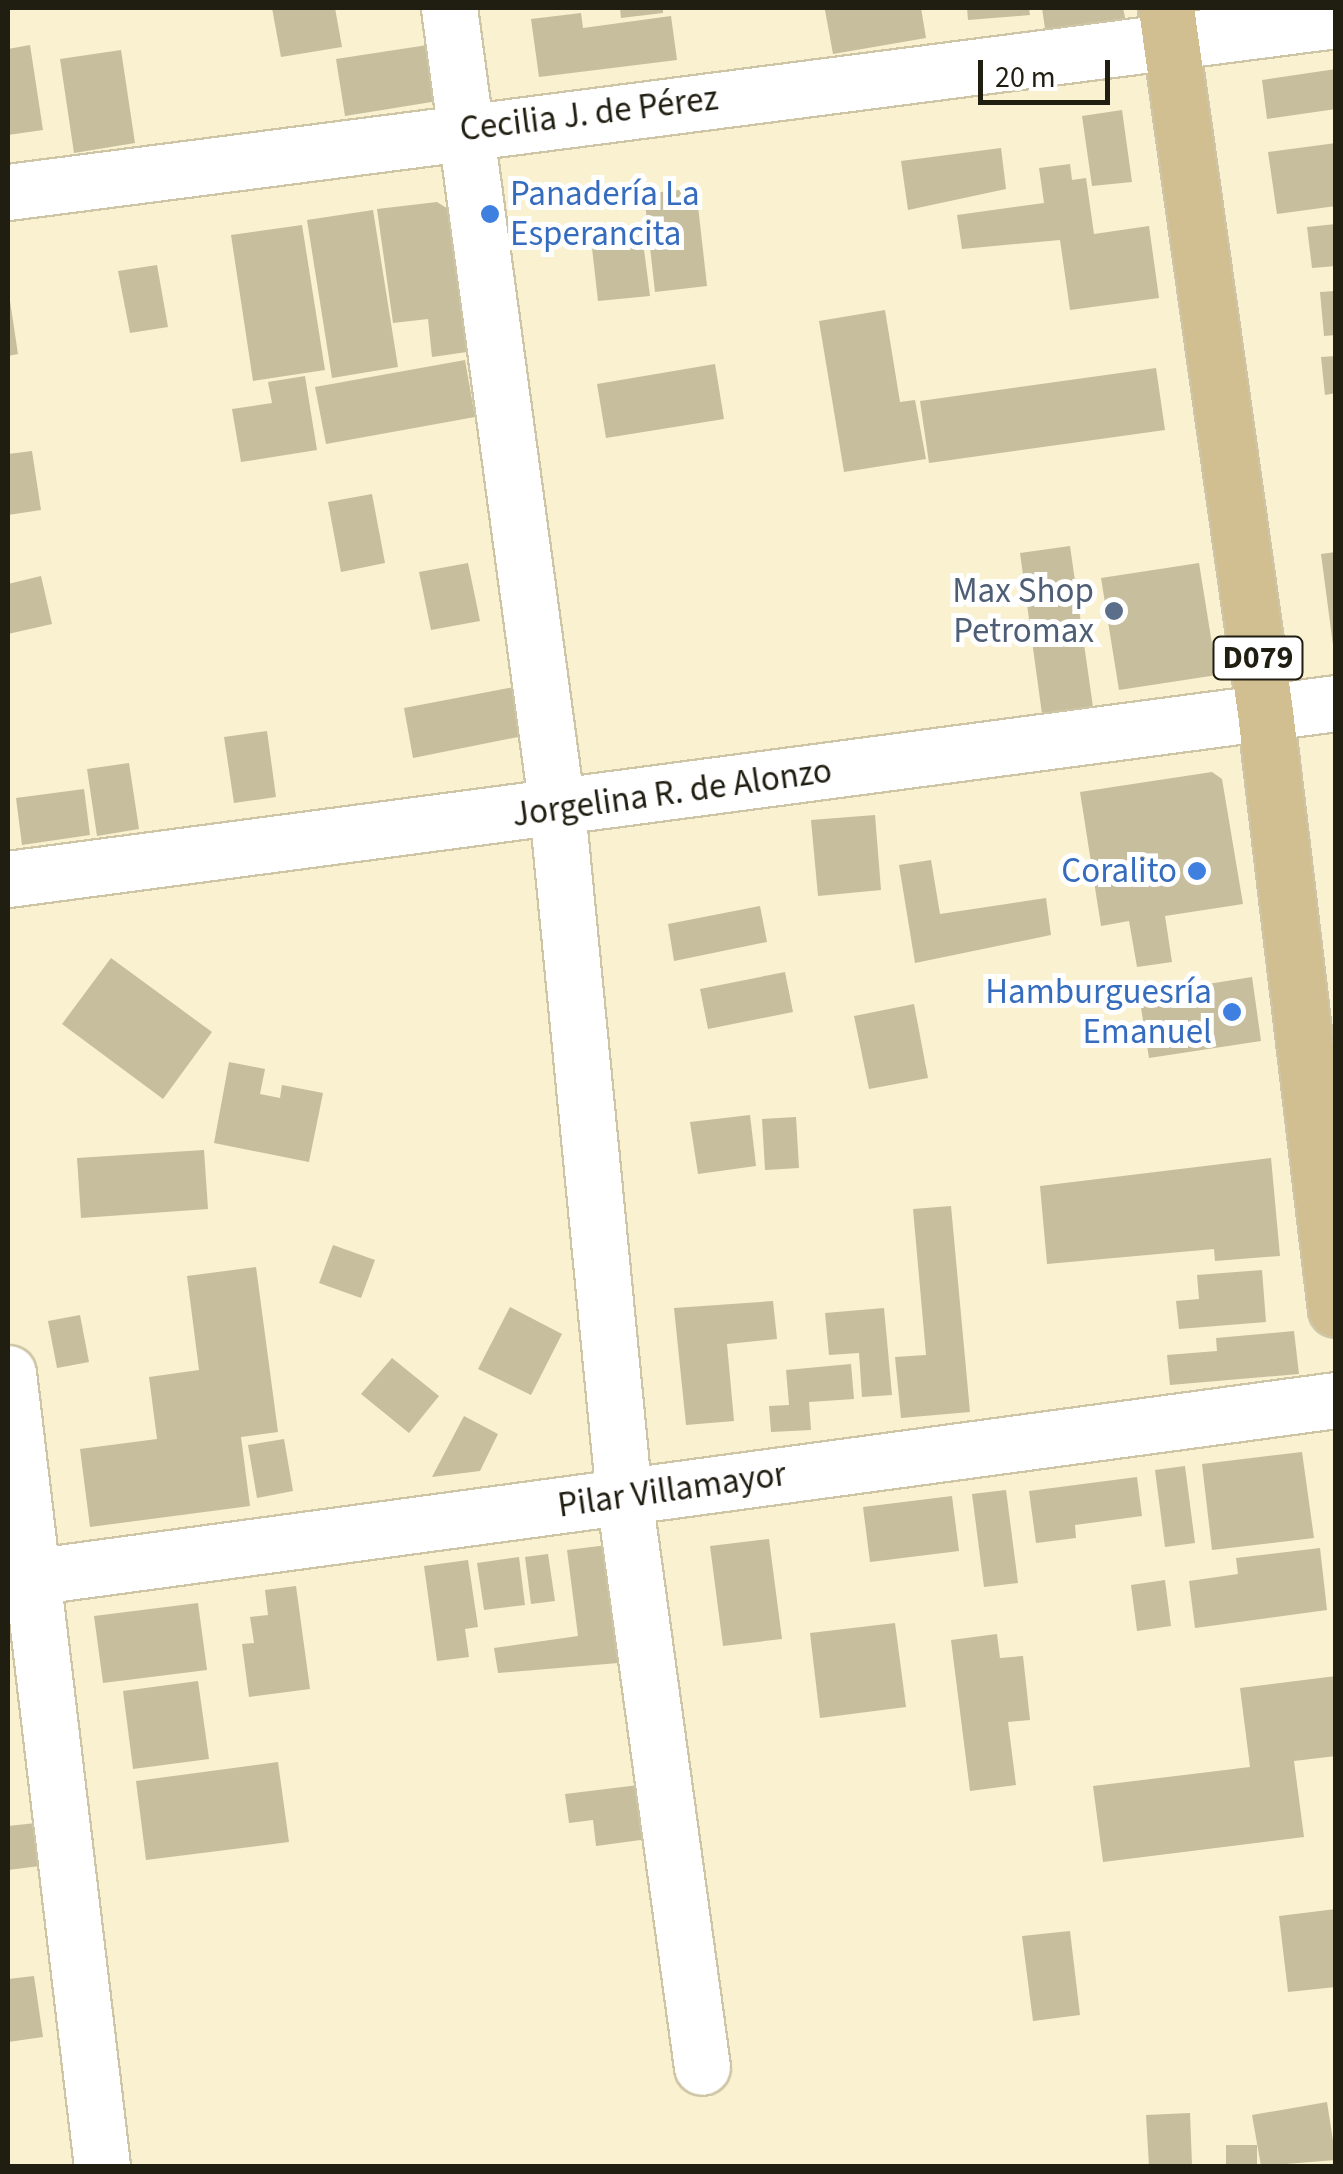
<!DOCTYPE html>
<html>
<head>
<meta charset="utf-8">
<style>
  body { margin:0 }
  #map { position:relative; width:1343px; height:2174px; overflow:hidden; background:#f9f1cf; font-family:"Source Sans 3",sans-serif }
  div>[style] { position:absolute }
  .building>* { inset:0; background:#c7be9e }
  .roads { filter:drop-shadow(2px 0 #cdc5a5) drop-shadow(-2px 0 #cdc5a5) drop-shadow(0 2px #cdc5a5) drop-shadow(0 -2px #cdc5a5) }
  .minor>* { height:55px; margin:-27.5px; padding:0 27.5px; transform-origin:27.5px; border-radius:27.5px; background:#fff }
  .major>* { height:55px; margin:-27.5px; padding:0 27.5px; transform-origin:27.5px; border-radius:27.5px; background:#d1bf92 }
  .dots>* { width:28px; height:28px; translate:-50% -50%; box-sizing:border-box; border:5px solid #fff; border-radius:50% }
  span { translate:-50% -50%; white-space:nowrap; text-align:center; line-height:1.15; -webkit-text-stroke:10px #fff; paint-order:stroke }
  .shield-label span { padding:2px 8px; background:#fff; border:2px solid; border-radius:8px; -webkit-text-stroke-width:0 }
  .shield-label { font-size:32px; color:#201d11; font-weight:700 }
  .street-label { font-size:35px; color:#201d11 }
  .shop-label { font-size:35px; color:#366cbe }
  .left { translate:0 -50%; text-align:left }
  .right { translate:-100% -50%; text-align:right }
  .service-label { font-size:35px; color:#4e5e75 }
  .frame { position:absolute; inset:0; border:10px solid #201d11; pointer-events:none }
  .scale { position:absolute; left:978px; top:60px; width:132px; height:45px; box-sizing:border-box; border:5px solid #201d11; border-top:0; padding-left:12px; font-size:30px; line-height:35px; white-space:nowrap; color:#201d11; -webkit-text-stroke:8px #fff; paint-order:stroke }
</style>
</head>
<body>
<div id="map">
  <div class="building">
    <i style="clip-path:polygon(272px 8px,335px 8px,342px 47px,281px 57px)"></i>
    <i style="clip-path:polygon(620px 8px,663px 8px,663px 13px,621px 18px)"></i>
    <i style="clip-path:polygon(862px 8px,921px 8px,926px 38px,833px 54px,825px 10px)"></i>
    <i style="clip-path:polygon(967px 8px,1029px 8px,1030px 15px,968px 20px)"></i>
    <i style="clip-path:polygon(1042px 8px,1123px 8px,1126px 22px,1046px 35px)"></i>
    <i style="clip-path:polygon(581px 13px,583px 28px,671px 16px,677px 60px,539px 77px,531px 19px)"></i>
    <i style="clip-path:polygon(434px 44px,444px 100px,345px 116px,336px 59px)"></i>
    <i style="clip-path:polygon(30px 45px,43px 130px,8px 135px,8px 49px)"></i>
    <i style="clip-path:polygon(121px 50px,135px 143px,74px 153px,60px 59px)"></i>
    <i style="clip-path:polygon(1336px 69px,1336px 109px,1267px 119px,1262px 80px)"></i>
    <i style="clip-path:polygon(1122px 110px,1132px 182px,1092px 186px,1082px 116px)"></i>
    <i style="clip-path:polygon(1336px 143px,1336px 206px,1277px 214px,1268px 152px)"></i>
    <i style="clip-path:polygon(1001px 148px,1006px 189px,908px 210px,901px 161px)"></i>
    <i style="clip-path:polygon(1070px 164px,1072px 180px,1086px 178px,1094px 234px,1149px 226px,1159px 298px,1070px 310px,1060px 240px,962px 249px,957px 215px,1044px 203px,1039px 168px)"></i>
    <i style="clip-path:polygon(696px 188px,707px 286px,655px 292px,644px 194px)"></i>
    <i style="clip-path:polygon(437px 202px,456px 214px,474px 351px,432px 357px,428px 319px,393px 323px,377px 209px)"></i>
    <i style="clip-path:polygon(373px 210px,398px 367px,332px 378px,307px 220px)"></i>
    <i style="clip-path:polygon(1336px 224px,1336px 266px,1312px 268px,1307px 227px)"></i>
    <i style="clip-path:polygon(302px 225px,325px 370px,253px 381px,231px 235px)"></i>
    <i style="clip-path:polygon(642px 234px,650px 296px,598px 301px,591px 239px)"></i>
    <i style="clip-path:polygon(157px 265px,168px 327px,130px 333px,118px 271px)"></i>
    <i style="clip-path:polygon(1336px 291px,1336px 335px,1324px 336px,1320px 292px)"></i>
    <i style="clip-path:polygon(10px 301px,18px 354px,8px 356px,8px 302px)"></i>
    <i style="clip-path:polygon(885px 310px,900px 402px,915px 400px,926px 459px,844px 472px,819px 321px)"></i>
    <i style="clip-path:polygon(1336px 356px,1336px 393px,1325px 395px,1321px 357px)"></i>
    <i style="clip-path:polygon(465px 360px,475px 417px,326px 444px,315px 387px)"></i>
    <i style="clip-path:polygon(715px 364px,724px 419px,606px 438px,597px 384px)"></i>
    <i style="clip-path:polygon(1156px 368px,1165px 430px,929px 463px,920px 401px)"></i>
    <i style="clip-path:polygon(305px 376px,317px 450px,241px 462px,232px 409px,272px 403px,268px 382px)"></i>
    <i style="clip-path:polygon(32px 451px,41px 510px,8px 515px,8px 454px)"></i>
    <i style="clip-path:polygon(372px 494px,385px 563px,341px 572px,328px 502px)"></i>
    <i style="clip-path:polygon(1070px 546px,1093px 707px,1042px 714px,1020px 553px)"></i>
    <i style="clip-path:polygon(1336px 552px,1336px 644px,1333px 645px,1321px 554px)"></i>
    <i style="clip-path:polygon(468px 563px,480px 621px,431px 630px,419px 572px)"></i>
    <i style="clip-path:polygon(1199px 563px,1217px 675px,1119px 690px,1101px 578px)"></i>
    <i style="clip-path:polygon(41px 576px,52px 624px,8px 634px,8px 584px)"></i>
    <i style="clip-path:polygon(514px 687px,523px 736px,413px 758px,404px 708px)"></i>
    <i style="clip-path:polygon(267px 731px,276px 797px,234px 803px,224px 737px)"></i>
    <i style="clip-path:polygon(129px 763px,139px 829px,97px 836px,87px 769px)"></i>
    <i style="clip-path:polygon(1212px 772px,1222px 779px,1243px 904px,1165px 916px,1172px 962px,1137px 967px,1129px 921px,1101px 926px,1080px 792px)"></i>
    <i style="clip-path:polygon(84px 789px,90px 835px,22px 845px,16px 798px)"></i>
    <i style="clip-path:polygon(875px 815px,881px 890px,818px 896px,811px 820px)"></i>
    <i style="clip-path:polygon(931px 860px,940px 914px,1046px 898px,1051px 935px,915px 963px,899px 865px)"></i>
    <i style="clip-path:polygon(760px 906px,767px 942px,674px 961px,668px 924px)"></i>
    <i style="clip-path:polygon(111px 958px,212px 1032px,163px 1099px,62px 1024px)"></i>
    <i style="clip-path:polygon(785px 972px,793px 1012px,708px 1029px,700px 989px)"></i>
    <i style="clip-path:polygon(1252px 977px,1261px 1041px,1149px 1058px,1139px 995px)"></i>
    <i style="clip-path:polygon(914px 1004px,928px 1078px,869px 1089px,854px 1016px)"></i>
    <i style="clip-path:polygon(229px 1062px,265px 1069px,260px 1094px,280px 1098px,282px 1085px,323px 1093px,309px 1162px,214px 1143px)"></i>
    <i style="clip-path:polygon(750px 1115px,756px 1166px,698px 1174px,690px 1122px)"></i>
    <i style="clip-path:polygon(796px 1117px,799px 1168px,765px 1170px,762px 1119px)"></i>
    <i style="clip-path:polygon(204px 1150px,208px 1209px,81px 1218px,77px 1158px)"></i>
    <i style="clip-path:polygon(1271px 1158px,1280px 1256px,1215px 1261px,1214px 1249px,1047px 1264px,1040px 1186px)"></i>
    <i style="clip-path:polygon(951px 1206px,970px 1412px,901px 1418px,895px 1357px,926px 1355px,913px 1209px)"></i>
    <i style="clip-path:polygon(333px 1245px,375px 1260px,361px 1298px,319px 1283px)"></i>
    <i style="clip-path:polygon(256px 1267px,278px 1432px,241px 1437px,250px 1506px,90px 1527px,80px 1449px,157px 1439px,149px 1377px,199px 1370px,187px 1276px)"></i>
    <i style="clip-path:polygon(1262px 1270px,1266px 1322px,1179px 1329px,1176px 1301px,1199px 1299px,1197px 1275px)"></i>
    <i style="clip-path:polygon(773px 1301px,777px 1339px,727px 1344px,734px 1421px,686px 1425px,674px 1308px)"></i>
    <i style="clip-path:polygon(510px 1307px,562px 1334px,531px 1395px,478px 1369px)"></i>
    <i style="clip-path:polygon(884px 1308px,892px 1395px,862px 1397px,859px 1353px,829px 1355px,825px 1313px)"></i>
    <i style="clip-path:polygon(80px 1315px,89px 1362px,57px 1368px,48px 1321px)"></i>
    <i style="clip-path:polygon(1294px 1331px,1299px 1374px,1170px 1385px,1167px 1355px,1217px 1351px,1216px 1338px)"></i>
    <i style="clip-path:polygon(392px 1358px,439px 1396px,409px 1433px,361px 1394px)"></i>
    <i style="clip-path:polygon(851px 1364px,854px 1399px,809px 1402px,811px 1430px,771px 1432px,769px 1406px,789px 1405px,786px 1370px)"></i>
    <i style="clip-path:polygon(464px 1416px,498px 1434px,480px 1471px,432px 1477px)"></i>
    <i style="clip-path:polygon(284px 1439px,293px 1491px,257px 1498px,248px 1445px)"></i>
    <i style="clip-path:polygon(1302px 1452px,1314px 1538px,1212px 1550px,1202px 1464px)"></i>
    <i style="clip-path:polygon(1185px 1466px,1195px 1543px,1165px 1547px,1155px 1470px)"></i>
    <i style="clip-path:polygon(1137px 1477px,1142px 1516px,1075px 1525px,1076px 1538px,1036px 1543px,1029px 1491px)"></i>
    <i style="clip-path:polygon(1006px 1490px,1018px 1583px,984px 1587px,972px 1494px)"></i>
    <i style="clip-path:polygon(952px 1496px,959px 1551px,870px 1562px,863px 1507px)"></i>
    <i style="clip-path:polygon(769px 1539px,782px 1639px,723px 1646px,710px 1546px)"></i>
    <i style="clip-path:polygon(624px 1543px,642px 1661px,498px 1673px,494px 1648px,578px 1636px,567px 1550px)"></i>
    <i style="clip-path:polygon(1320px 1548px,1327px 1610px,1195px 1628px,1189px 1581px,1238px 1574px,1236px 1558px)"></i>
    <i style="clip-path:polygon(548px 1554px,555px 1601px,531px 1604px,525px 1557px)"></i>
    <i style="clip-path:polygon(519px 1557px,525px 1605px,484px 1610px,477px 1563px)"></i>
    <i style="clip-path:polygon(468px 1560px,478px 1627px,465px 1629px,469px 1657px,437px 1661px,424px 1566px)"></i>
    <i style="clip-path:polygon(1165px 1580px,1171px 1626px,1137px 1631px,1131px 1585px)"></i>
    <i style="clip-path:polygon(296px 1586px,310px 1689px,249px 1697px,242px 1644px,254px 1643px,250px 1617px,268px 1615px,265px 1590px)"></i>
    <i style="clip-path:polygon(198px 1603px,207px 1670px,103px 1683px,94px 1616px)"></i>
    <i style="clip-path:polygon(895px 1623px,906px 1707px,820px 1718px,810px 1633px)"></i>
    <i style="clip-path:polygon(997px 1634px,1000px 1658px,1023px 1656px,1030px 1720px,1008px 1722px,1016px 1785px,970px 1791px,951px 1640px)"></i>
    <i style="clip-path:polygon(1336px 1676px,1336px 1756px,1294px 1761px,1304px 1837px,1103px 1862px,1093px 1786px,1250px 1767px,1240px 1688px)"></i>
    <i style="clip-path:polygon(198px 1681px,209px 1759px,133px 1769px,123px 1691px)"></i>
    <i style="clip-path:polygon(278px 1762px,289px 1842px,146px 1860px,136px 1781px)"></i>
    <i style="clip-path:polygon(655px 1783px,663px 1837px,596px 1846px,593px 1820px,569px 1823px,565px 1794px)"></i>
    <i style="clip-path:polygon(36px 1823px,40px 1866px,8px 1870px,8px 1826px)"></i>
    <i style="clip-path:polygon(1336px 1909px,1336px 1987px,1288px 1992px,1279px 1916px)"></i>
    <i style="clip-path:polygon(1070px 1931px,1080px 2015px,1033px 2021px,1022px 1936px)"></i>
    <i style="clip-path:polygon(34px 1976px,43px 2037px,8px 2042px,8px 1979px)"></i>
    <i style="clip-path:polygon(1327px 2102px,1336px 2160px,1261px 2166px,1252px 2115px)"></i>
    <i style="clip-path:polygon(1190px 2113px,1192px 2165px,1149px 2166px,1146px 2115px)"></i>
    <i style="clip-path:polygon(1226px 2145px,1257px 2145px,1257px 2166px,1226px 2166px)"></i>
  </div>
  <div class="roads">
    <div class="minor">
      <i style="left:449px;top:8px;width:808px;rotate:82.32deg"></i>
      <i style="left:557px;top:809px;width:691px;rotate:84.44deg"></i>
      <i style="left:624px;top:1497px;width:575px;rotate:82.21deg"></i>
      <i style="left:8px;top:192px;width:1339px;rotate:-7.38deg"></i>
      <i style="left:8px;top:879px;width:1340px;rotate:-7.55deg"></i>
      <i style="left:8px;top:1373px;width:799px;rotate:83.24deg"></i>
      <i style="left:8px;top:1580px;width:1340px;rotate:-7.72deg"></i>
    </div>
    <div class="major">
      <i style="left:1166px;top:8px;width:711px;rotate:82deg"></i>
      <i style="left:1265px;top:712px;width:601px;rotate:83.22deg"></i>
    </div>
  </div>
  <div class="dots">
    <i style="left:490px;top:214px;background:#3f7fe0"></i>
    <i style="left:1114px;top:611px;background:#5c6f8a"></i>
    <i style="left:1197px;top:871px;background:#3f7fe0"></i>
    <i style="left:1232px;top:1012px;background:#3f7fe0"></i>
  </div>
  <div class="shield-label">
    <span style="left:1258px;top:658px">D079</span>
  </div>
  <div class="street-label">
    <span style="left:589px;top:114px;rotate:-7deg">Cecilia J. de Pérez</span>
    <span style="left:672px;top:793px;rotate:-8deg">Jorgelina R. de Alonzo</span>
    <span style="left:672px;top:1490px;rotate:-8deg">Pilar Villamayor</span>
  </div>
  <div class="shop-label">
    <span class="left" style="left:510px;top:214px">Panadería La<br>Esperancita</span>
    <span class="right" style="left:1177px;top:871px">Coralito</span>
    <span class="right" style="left:1212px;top:1012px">Hamburguesría<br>Emanuel</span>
  </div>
  <div class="service-label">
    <span class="right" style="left:1094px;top:611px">Max Shop<br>Petromax</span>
  </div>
  <div class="frame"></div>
  <div class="scale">20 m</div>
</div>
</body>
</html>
